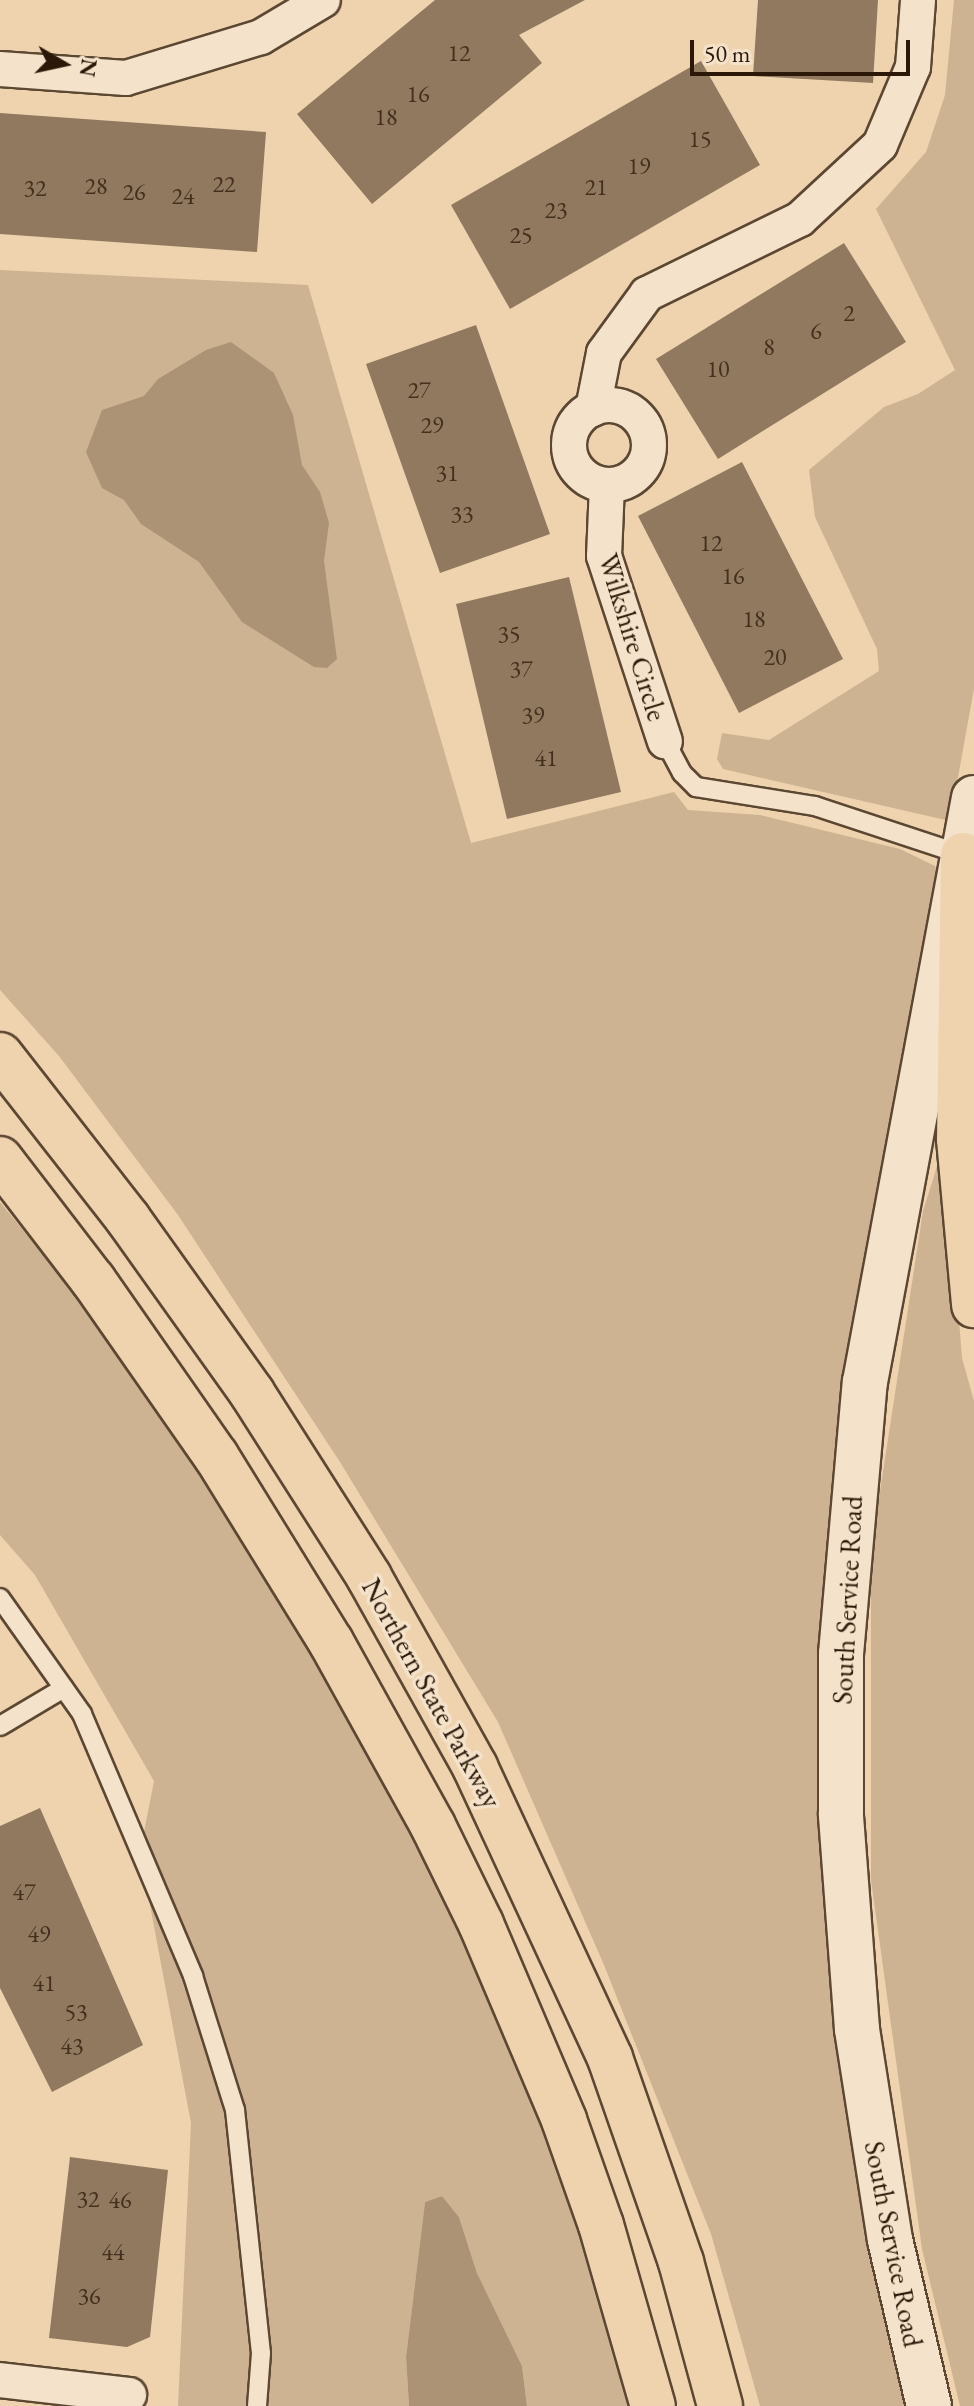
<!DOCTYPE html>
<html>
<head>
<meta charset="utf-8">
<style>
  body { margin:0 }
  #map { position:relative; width:974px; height:2406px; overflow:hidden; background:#eed3ae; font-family:"EB Garamond",serif }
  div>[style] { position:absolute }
  .green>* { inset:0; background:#cdb392 }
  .water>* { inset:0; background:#ac9376 }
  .building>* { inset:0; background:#90795e }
  .roads { filter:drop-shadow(2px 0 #5c4732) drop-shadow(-2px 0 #5c4732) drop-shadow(0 2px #5c4732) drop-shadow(0 -2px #5c4732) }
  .service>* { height:18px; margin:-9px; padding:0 9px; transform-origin:9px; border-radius:9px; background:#f4e2ca }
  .minor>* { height:34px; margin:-17px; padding:0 17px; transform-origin:17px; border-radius:17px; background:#f4e2ca }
  .minor>.ring { margin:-17px; padding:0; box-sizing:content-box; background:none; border:34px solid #f4e2ca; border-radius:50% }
  .secondary>* { height:44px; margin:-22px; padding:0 22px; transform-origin:22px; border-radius:22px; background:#f4e2ca }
  .motorway>* { height:44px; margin:-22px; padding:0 22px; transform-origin:22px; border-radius:22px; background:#eed3ae }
  span { translate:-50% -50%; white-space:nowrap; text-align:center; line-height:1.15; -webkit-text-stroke:7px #f4e2ca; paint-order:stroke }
  .number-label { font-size:24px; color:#44301e }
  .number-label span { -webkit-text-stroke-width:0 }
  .street-label { font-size:28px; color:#2b1808 }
  .north { position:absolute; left:24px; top:24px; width:80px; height:80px; -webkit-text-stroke:6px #f4e2ca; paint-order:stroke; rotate:99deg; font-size:22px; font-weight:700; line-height:32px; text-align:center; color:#2b1808 }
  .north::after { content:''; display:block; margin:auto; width:28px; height:36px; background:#2b1808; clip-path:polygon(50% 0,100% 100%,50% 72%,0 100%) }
  .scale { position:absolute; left:690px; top:40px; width:220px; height:36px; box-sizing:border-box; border:4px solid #2b1808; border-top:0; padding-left:10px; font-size:24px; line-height:28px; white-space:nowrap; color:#2b1808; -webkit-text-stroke:6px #f4e2ca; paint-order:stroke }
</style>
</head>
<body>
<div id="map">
  <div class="green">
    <i style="clip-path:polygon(954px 0,974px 0,974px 689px,950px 821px,723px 769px,717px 759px,722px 733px,769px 740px,879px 671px,877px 649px,815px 517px,809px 470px,884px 407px,918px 394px,955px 370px,876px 209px,926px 152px,945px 95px)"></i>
    <i style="clip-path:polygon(0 270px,308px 285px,471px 843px,674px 792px,688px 810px,760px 815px,900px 849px,935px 866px,940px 882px,821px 1652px,914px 2406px,760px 2406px,711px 2234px,604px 1965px,498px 1722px,340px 1462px,178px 1215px,59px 1056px,0 990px)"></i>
    <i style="clip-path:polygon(945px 1141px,962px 1358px,974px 1401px,974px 2406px,960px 2406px,922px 2249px,871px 1880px,871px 1550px,923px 1211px)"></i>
    <i style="clip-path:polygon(0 1202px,84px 1305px,265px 1568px,383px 1778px,497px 2006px,591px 2251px,634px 2406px,527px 2406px,522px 2366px,477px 2273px,459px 2217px,442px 2196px,425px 2202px,406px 2357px,409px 2406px,178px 2406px,191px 2123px,140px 1852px,154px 1781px,35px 1575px,0 1535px)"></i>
  </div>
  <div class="water">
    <i style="clip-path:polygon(231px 342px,274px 373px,293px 415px,302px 465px,320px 492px,329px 523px,324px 561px,337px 659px,327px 668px,314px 667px,242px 622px,199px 562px,141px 524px,124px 500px,102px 488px,86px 452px,102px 410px,144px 396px,158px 379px,206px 350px)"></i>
    <i style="clip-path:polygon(442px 2196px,459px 2217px,477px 2273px,522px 2366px,527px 2406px,409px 2406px,406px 2357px,425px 2202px)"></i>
  </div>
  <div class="building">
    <i style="clip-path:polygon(435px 0,585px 0,519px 35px,542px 63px,372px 204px,297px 114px)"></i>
    <i style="clip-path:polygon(758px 0,878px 0,873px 83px,753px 76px)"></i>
    <i style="clip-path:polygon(701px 61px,760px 165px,510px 309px,451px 205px)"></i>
    <i style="clip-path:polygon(0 113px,266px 132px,257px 252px,0 234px)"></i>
    <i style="clip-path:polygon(844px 243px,906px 342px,718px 459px,656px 359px)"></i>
    <i style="clip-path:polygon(476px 325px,550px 534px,440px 573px,366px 364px)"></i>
    <i style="clip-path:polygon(742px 462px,843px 659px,739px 713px,638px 516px)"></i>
    <i style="clip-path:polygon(569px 577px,621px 792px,507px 819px,456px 604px)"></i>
    <i style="clip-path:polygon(40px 1808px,143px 2045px,52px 2092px,0 1988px,0 1826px)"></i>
    <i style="clip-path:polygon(70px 2157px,168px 2170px,150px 2337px,127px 2347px,49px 2338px)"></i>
  </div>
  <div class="roads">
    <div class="service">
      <i style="left:665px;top:741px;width:36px;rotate:62deg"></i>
      <i style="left:682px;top:773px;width:20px;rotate:45deg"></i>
      <i style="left:696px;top:787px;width:121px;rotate:9.1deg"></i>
      <i style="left:815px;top:806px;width:156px;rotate:18.3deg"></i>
      <i style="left:0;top:1598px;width:142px;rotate:54.7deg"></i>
      <i style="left:82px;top:1714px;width:285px;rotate:67deg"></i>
      <i style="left:193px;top:1976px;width:140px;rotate:72.6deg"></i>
      <i style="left:235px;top:2110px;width:244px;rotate:83.9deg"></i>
      <i style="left:261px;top:2353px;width:53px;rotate:94.3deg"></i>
      <i style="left:0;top:1726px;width:74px;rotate:-30.7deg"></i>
    </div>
    <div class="minor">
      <i style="left:0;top:69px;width:126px;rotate:4.1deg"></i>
      <i style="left:126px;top:78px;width:141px;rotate:-16.9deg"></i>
      <i style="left:261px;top:37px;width:72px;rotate:-30.8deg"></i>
      <i class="ring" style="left:569px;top:405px;width:46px;height:46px"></i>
      <i style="left:593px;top:409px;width:57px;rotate:-78.9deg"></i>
      <i style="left:604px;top:353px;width:73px;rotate:-53.9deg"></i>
      <i style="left:647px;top:294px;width:170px;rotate:-26.1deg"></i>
      <i style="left:800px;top:219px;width:109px;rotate:-42.8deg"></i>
      <i style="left:880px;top:145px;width:85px;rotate:-67.1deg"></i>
      <i style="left:913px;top:67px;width:67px;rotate:-85.7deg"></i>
      <i style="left:607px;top:485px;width:71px;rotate:92.4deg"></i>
      <i style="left:604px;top:556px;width:195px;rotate:71.8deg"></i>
      <i style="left:0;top:2380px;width:130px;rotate:6.6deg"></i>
    </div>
    <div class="secondary">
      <i style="left:929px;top:2406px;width:171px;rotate:-103.2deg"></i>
      <i style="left:890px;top:2240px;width:214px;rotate:-98.9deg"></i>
      <i style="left:857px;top:2029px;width:216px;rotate:-94.3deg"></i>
      <i style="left:841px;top:1814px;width:160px;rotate:-90deg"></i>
      <i style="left:841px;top:1654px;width:273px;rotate:-85deg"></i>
      <i style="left:865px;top:1382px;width:594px;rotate:-79.43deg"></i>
    </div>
    <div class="motorway">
      <i style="left:963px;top:855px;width:284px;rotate:90.8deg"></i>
      <i style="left:959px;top:1139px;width:167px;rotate:84.8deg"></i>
      <i style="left:0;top:1055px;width:208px;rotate:52deg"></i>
      <i style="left:128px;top:1219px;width:214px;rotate:54.5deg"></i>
      <i style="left:252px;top:1393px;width:218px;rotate:57.5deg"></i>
      <i style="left:369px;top:1577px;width:218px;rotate:60.8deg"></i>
      <i style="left:475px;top:1767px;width:321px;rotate:65.1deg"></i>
      <i style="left:610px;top:2058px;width:216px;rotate:70.8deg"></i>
      <i style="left:681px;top:2262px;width:149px;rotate:74.8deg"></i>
      <i style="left:0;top:1159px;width:153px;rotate:52.5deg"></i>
      <i style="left:93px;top:1280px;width:215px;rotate:55.1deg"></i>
      <i style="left:216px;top:1456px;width:219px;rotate:58.3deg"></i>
      <i style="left:331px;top:1642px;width:210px;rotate:61deg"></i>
      <i style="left:433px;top:1826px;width:109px;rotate:63.9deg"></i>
      <i style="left:481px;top:1924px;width:213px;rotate:67deg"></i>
      <i style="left:564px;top:2120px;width:111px;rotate:70.6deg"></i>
      <i style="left:601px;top:2225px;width:188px;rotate:74deg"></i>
    </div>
  </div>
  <div class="number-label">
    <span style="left:459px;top:53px">12</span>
    <span style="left:418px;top:94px">16</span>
    <span style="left:386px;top:117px">18</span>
    <span style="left:700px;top:139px">15</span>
    <span style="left:639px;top:166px">19</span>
    <span style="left:224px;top:184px">22</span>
    <span style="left:96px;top:186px">28</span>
    <span style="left:596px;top:187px">21</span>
    <span style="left:35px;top:188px">32</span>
    <span style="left:134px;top:192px">26</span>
    <span style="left:183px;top:196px">24</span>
    <span style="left:556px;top:210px">23</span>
    <span style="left:521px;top:235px">25</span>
    <span style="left:849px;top:313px">2</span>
    <span style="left:816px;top:331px">6</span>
    <span style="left:769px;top:347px">8</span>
    <span style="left:718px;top:369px">10</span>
    <span style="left:419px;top:390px">27</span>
    <span style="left:432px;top:425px">29</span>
    <span style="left:447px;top:473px">31</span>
    <span style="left:462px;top:514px">33</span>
    <span style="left:711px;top:543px">12</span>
    <span style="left:733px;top:576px">16</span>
    <span style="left:754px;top:619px">18</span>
    <span style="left:509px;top:634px">35</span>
    <span style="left:775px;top:657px">20</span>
    <span style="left:521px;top:669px">37</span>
    <span style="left:533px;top:715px">39</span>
    <span style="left:546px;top:758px">41</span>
    <span style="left:24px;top:1892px">47</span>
    <span style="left:39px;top:1934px">49</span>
    <span style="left:44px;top:1983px">41</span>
    <span style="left:76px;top:2012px">53</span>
    <span style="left:72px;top:2046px">43</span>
    <span style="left:88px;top:2199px">32</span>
    <span style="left:120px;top:2200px">46</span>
    <span style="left:113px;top:2252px">44</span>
    <span style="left:89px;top:2296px">36</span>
  </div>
  <div class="street-label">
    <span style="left:633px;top:637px;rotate:73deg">Wilkshire Circle</span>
    <span style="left:847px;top:1600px;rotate:-87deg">South Service Road</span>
    <span style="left:432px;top:1693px;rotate:61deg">Northern State Parkway</span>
    <span style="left:894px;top:2244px;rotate:79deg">South Service Road</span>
  </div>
  <div class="north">N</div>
  <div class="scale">50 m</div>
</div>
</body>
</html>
